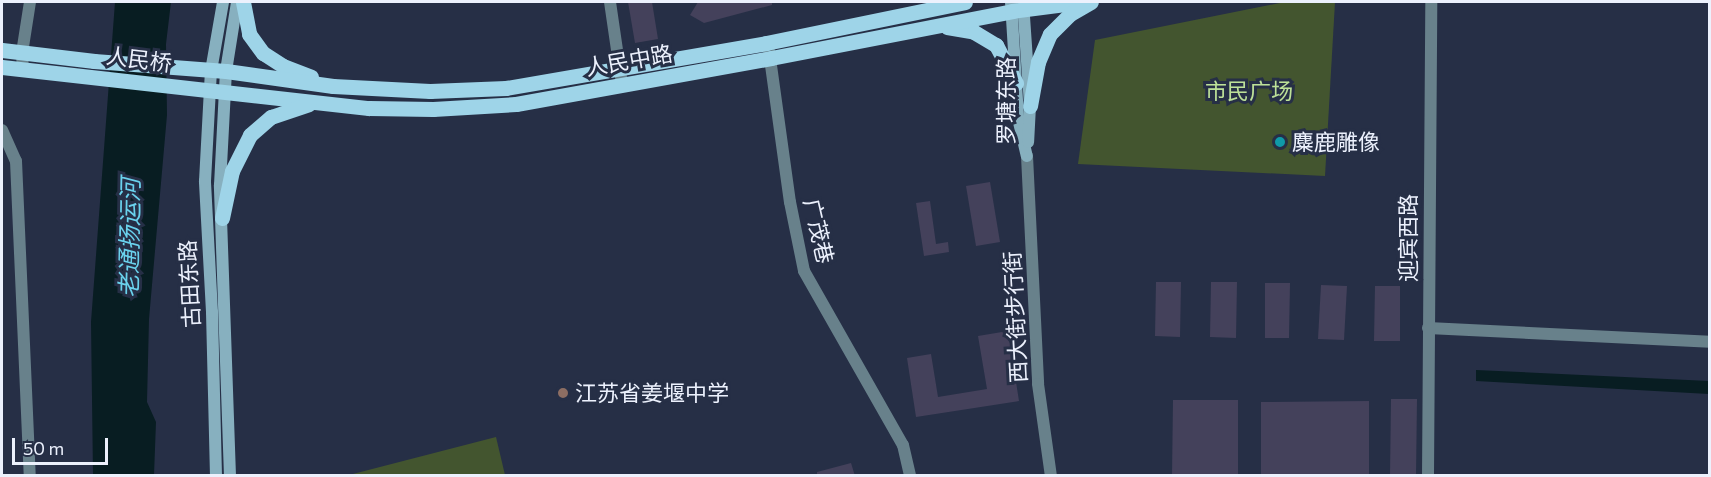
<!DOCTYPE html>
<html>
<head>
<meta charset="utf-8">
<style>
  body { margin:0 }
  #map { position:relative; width:1711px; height:477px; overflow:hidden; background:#262f46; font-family:Commissioner,"Noto Sans SC",sans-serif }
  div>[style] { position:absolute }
  .green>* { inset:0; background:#43552f }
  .water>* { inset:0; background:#081d22 }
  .building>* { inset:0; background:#44415b }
  .street>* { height:12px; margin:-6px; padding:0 6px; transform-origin:6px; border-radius:6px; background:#68818b }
  .secondary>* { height:12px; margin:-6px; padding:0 6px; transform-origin:6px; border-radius:6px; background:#87b0bf }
  .primary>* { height:15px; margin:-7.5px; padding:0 7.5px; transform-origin:7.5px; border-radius:7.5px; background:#9ed4e8 }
  .dots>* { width:16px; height:16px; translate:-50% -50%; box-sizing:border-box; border:3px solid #262f46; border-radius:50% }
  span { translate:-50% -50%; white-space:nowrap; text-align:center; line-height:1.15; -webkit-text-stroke:6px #262f46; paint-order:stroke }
  .street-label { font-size:22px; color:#ecf1fd }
  .park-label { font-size:22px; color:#bde198 }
  .poi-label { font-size:22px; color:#ecf1fd }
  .left { translate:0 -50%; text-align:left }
  .water-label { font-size:24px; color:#6ad2ed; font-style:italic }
  .frame { position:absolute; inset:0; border:3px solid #ecf1fd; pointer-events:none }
  .scale { position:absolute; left:12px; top:438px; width:96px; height:27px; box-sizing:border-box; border:3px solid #ecf1fd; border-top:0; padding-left:8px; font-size:18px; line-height:21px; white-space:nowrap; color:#ecf1fd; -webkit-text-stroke:4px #262f46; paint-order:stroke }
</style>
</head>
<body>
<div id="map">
  <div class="green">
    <i style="clip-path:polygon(1285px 2px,1335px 2px,1325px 176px,1078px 164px,1095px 40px)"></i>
    <i style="clip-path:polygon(496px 437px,505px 475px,349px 475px)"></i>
  </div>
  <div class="water">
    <i style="clip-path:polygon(115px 2px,171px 2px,166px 44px,167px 115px,149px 319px,147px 402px,156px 422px,154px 475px,93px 476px,91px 322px)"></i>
    <i style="clip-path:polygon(1476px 370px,1709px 381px,1709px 394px,1476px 381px)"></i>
  </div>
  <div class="building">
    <i style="clip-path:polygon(628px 2px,652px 2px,658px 39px,635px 43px)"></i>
    <i style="clip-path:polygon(698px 2px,772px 2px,772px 5px,704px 23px,690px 15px)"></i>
    <i style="clip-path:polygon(990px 182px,1000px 242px,976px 246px,966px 186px)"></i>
    <i style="clip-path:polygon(930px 201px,936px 244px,948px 242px,949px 252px,924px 256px,916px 203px)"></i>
    <i style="clip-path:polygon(1156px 282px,1181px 282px,1180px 337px,1155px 336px)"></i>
    <i style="clip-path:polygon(1211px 282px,1237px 282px,1236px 338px,1210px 337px)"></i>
    <i style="clip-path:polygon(1265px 283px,1290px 283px,1289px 338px,1265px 338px)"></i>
    <i style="clip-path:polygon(1321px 285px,1347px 286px,1344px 340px,1318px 339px)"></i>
    <i style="clip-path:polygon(1375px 286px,1400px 286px,1400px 341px,1374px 341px)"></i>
    <i style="clip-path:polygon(1008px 331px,1019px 401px,916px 417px,907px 358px,931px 354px,938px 397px,987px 389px,978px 336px)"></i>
    <i style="clip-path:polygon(1391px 399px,1417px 399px,1416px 476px,1390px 476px)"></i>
    <i style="clip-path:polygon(1173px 400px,1238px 400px,1238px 476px,1172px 476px)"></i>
    <i style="clip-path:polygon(1369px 401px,1369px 476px,1261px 476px,1261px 402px)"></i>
    <i style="clip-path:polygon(851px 463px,855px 476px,817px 476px,817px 472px)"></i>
  </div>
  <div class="street">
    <i style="left:610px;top:2px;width:76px;rotate:81.7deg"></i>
    <i style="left:769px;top:51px;width:152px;rotate:82.1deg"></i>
    <i style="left:790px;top:202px;width:70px;rotate:78.5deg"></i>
    <i style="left:804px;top:271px;width:200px;rotate:60.4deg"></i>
    <i style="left:903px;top:445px;width:32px;rotate:77deg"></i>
    <i style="left:23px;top:69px;width:16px;rotate:-94deg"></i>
    <i style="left:22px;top:53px;width:52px;rotate:-81.1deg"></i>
    <i style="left:2px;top:130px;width:34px;rotate:66deg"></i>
    <i style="left:16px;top:161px;width:315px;rotate:87.5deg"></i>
    <i style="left:1027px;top:156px;width:228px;rotate:87.2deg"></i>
    <i style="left:1038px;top:384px;width:93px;rotate:82deg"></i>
    <i style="left:1428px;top:328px;width:282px;rotate:2.8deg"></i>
    <i style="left:1428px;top:476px;width:474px;rotate:-89.6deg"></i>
  </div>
  <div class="secondary">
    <i style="left:1011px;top:2px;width:116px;rotate:86.5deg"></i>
    <i style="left:1018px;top:118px;width:39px;rotate:77deg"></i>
    <i style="left:1023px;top:2px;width:104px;rotate:86.1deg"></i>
    <i style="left:1030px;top:106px;width:36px;rotate:93deg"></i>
    <i style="left:216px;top:476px;width:164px;rotate:-91.4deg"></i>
    <i style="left:212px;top:312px;width:131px;rotate:-93.1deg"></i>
    <i style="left:205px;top:181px;width:110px;rotate:-86.9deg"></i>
    <i style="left:211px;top:71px;width:70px;rotate:-80.1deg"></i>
    <i style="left:230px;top:476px;width:291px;rotate:-92deg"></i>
    <i style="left:220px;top:185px;width:114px;rotate:-87deg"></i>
    <i style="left:226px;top:71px;width:70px;rotate:-80.9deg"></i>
  </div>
  <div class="primary">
    <i style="left:243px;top:2px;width:33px;rotate:79deg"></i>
    <i style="left:249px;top:34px;width:24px;rotate:54deg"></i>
    <i style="left:263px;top:53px;width:24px;rotate:33deg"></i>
    <i style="left:283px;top:66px;width:30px;rotate:21deg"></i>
    <i style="left:947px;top:27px;width:27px;rotate:10deg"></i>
    <i style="left:974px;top:32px;width:26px;rotate:31deg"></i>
    <i style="left:996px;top:45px;width:43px;rotate:62.2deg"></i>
    <i style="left:2px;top:50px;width:93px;rotate:6.8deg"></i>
    <i style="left:94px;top:61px;width:132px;rotate:4.3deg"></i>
    <i style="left:226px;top:71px;width:108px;rotate:8deg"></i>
    <i style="left:333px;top:86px;width:97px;rotate:3deg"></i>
    <i style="left:430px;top:91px;width:76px;rotate:-2.3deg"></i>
    <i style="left:506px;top:88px;width:264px;rotate:-9.8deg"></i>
    <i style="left:766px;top:43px;width:203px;rotate:-11.6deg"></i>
    <i style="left:2px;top:67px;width:369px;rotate:6.4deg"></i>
    <i style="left:369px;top:108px;width:64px;rotate:0.9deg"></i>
    <i style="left:433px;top:109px;width:83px;rotate:-3.4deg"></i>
    <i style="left:516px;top:104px;width:259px;rotate:-10.2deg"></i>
    <i style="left:771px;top:58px;width:246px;rotate:-11deg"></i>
    <i style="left:1012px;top:11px;width:69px;rotate:-7.5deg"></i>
    <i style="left:1030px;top:106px;width:45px;rotate:-79.7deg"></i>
    <i style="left:1038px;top:62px;width:30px;rotate:-67deg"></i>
    <i style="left:1050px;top:34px;width:28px;rotate:-45deg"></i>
    <i style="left:1070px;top:14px;width:24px;rotate:-30deg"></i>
    <i style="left:222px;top:218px;width:48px;rotate:-78deg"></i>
    <i style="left:232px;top:171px;width:40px;rotate:-63.4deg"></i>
    <i style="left:250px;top:135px;width:28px;rotate:-41deg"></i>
    <i style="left:271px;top:117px;width:40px;rotate:-18.9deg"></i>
  </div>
  <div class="dots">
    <i style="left:1280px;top:142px;background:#0f9aa8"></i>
    <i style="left:563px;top:393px;background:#8d6e63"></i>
  </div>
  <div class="street-label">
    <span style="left:139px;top:59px;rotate:7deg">人民桥</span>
    <span style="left:629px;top:60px;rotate:-10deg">人民中路</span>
    <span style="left:1006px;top:101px;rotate:-90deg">罗塘东路</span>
    <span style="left:819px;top:231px;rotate:77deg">广茂巷</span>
    <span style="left:1408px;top:238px;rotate:-90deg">迎宾西路</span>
    <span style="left:189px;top:284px;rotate:-93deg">古田东路</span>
    <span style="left:1015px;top:317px;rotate:-93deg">西大街步行街</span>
  </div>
  <div class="park-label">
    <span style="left:1249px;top:91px">市民广场</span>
  </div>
  <div class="poi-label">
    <span class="left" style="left:1292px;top:142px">麋鹿雕像</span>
    <span class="left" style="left:575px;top:393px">江苏省姜堰中学</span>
  </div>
  <div class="water-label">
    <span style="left:129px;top:238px;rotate:-89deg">老通扬运河</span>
  </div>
  <div class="frame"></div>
  <div class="scale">50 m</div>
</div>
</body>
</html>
